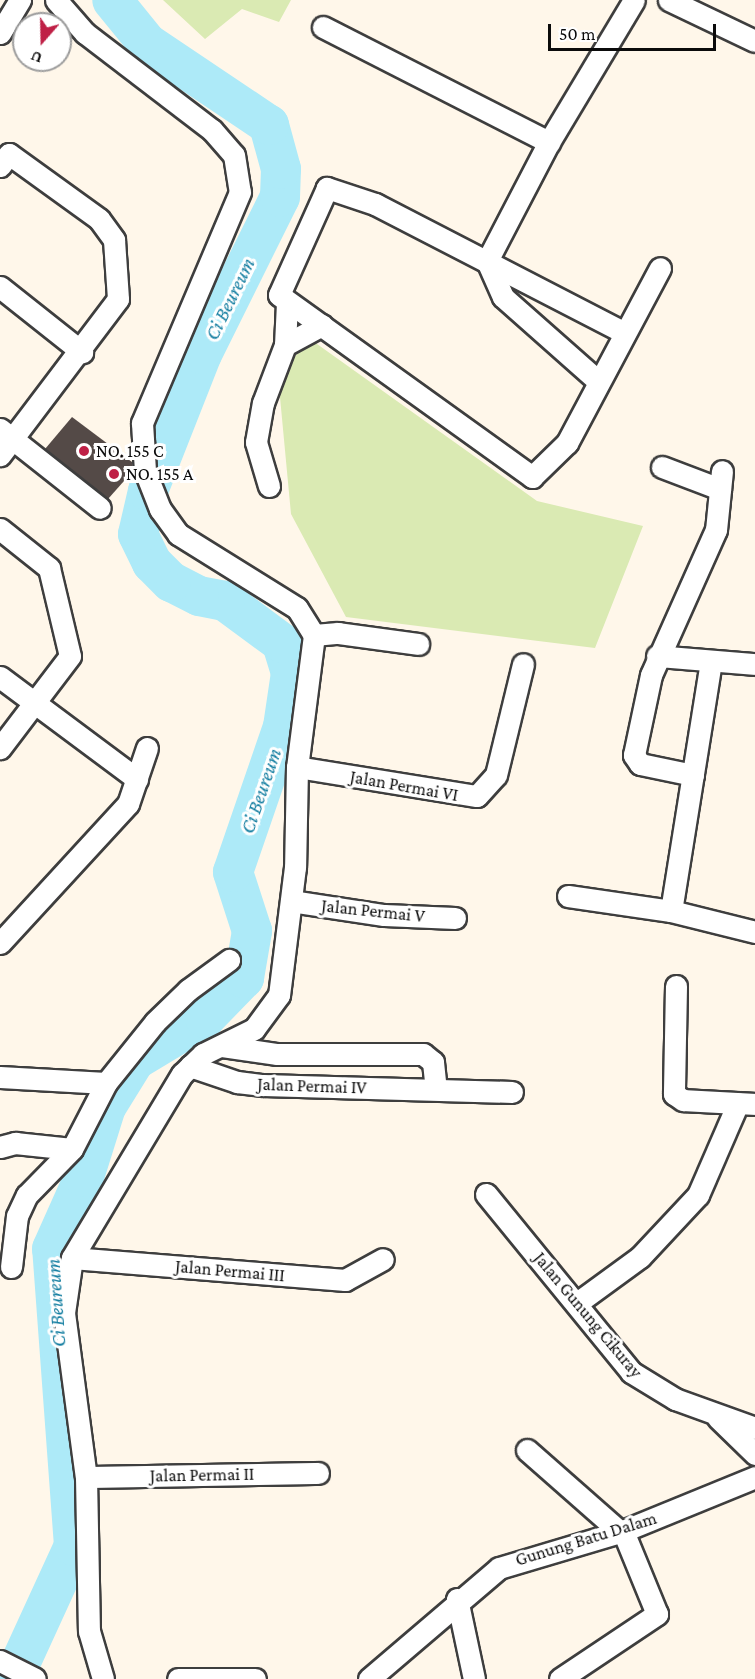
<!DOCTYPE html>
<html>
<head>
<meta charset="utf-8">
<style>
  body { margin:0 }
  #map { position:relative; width:755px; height:1679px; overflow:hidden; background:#fff7ea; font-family:"Crimson Pro",serif }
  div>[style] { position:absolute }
  .green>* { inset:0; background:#daeab3 }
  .river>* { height:40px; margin:-20px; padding:0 20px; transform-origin:20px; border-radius:20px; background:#adeaf8 }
  .building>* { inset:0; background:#544a47 }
  .roads { filter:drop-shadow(2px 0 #3e3e3e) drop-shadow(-2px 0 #3e3e3e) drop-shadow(0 2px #3e3e3e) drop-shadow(0 -2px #3e3e3e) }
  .street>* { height:21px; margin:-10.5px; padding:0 10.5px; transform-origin:10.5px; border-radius:10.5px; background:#fff }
  .dots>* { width:16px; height:16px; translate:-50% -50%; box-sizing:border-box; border:3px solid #fff; border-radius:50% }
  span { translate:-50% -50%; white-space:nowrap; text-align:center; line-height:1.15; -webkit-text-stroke:6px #fff; paint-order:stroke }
  .poi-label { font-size:18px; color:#0b0b0b }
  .left { translate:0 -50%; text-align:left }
  .street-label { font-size:18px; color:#0b0b0b }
  .water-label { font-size:20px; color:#127da0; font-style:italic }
  .north { position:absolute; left:12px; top:12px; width:60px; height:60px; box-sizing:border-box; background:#fff; border:2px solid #9d9d9d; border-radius:50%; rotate:200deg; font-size:16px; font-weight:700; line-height:24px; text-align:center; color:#0b0b0b }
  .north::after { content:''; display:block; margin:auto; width:21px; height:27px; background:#bf2046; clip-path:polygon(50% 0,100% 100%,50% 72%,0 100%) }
  .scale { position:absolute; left:548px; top:24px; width:168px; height:27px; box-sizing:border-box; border:3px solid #0b0b0b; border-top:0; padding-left:8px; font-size:18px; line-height:21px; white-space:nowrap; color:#0b0b0b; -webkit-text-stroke:4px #fff; paint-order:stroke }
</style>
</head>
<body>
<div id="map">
  <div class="green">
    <i style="clip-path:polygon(163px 0,291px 0,279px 22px,242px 9px,205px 39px)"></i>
    <i style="clip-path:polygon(310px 339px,537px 501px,643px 526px,595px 648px,346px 617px,291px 514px,278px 376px)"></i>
  </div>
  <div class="river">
    <i style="left:13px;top:1679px;width:146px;rotate:-65.4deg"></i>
    <i style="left:74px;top:1546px;width:298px;rotate:-94.2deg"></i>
    <i style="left:52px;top:1249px;width:79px;rotate:-66deg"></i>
    <i style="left:84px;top:1177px;width:73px;rotate:-72.6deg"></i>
    <i style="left:106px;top:1107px;width:55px;rotate:-58.3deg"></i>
    <i style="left:135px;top:1060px;width:82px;rotate:-31deg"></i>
    <i style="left:205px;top:1018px;width:56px;rotate:-45.7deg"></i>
    <i style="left:244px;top:978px;width:48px;rotate:-80.3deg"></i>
    <i style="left:252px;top:931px;width:62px;rotate:-107.9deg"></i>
    <i style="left:233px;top:872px;width:153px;rotate:-71deg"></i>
    <i style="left:283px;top:727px;width:55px;rotate:-81.6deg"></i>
    <i style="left:291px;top:673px;width:31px;rotate:-107deg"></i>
    <i style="left:282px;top:643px;width:71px;rotate:-143.6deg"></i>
    <i style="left:225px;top:601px;width:26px;rotate:-169deg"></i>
    <i style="left:199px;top:596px;width:31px;rotate:-153deg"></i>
    <i style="left:171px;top:582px;width:27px;rotate:-135deg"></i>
    <i style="left:152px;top:563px;width:32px;rotate:-116deg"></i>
    <i style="left:138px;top:534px;width:44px;rotate:-76.9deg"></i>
    <i style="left:148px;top:491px;width:147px;rotate:-68.5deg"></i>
    <i style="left:202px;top:354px;width:175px;rotate:-63.6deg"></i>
    <i style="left:280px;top:197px;width:28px;rotate:-88deg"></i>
    <i style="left:281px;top:169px;width:46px;rotate:-105.3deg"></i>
    <i style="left:269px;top:125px;width:147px;rotate:-146.1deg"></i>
    <i style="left:147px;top:43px;width:55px;rotate:-129.1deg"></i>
  </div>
  <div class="building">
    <i style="clip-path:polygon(72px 417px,132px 462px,132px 472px,108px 499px,45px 449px)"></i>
  </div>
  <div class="roads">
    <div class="street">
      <i style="left:56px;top:0;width:44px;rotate:48.7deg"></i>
      <i style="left:85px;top:33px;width:160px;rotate:37.4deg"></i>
      <i style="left:212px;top:130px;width:33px;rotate:49deg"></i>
      <i style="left:234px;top:155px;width:37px;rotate:81deg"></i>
      <i style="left:240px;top:192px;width:251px;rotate:113deg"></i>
      <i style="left:142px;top:423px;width:48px;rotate:86.4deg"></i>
      <i style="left:145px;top:471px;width:41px;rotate:68.5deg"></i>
      <i style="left:160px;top:509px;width:31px;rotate:54deg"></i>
      <i style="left:178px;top:534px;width:140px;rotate:31.9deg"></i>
      <i style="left:297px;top:608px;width:32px;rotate:58deg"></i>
      <i style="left:314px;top:635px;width:133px;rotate:97.3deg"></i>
      <i style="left:297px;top:767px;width:100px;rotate:91.1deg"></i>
      <i style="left:295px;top:867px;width:129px;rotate:97.1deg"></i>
      <i style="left:279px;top:995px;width:42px;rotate:126.3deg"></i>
      <i style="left:254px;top:1029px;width:57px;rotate:153.9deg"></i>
      <i style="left:203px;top:1054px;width:29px;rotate:136deg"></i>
      <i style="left:182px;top:1074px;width:214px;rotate:120.9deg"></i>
      <i style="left:72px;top:1258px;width:56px;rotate:98.3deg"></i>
      <i style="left:64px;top:1313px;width:165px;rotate:82.4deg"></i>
      <i style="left:86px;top:1477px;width:154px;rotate:88.9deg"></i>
      <i style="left:89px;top:1631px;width:50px;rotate:73.7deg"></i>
      <i style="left:669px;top:0;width:95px;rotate:25.5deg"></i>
      <i style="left:323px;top:27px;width:254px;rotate:27deg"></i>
      <i style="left:0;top:33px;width:39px;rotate:-59deg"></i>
      <i style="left:0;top:166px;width:15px;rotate:-53deg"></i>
      <i style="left:9px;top:154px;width:111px;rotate:35.8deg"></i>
      <i style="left:99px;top:219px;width:26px;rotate:54deg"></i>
      <i style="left:114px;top:240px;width:59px;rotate:86.1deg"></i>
      <i style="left:118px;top:299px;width:196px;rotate:127.1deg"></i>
      <i style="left:487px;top:261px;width:134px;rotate:-62.5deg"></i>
      <i style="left:549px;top:142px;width:165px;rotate:-59.1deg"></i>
      <i style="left:487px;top:261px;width:39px;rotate:66deg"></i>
      <i style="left:503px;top:297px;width:127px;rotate:41.5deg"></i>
      <i style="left:0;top:287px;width:105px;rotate:38.4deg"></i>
      <i style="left:625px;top:333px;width:281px;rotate:-152.7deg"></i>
      <i style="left:375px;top:204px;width:51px;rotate:-161.6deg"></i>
      <i style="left:327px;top:188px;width:117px;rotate:114.2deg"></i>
      <i style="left:279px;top:295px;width:312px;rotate:35.7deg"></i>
      <i style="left:532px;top:477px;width:49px;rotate:-44.2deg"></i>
      <i style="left:567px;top:443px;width:198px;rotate:-62deg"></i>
      <i style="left:285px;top:345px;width:42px;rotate:-28.4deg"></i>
      <i style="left:0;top:429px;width:127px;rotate:38.3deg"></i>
      <i style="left:662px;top:467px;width:62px;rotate:20.8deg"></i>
      <i style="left:269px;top:486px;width:46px;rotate:-106.5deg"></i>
      <i style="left:256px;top:442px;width:40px;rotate:-80deg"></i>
      <i style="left:263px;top:403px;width:62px;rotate:-69.2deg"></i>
      <i style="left:285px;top:345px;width:43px;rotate:-87.3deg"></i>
      <i style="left:0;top:529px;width:63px;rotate:38.5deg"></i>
      <i style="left:49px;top:568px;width:90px;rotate:76.6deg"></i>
      <i style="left:70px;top:656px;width:116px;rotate:127.3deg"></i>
      <i style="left:314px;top:635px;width:24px;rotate:-5deg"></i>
      <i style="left:338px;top:633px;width:81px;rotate:7.8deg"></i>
      <i style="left:657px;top:656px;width:98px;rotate:4.7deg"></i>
      <i style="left:0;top:677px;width:171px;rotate:36.7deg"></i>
      <i style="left:297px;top:767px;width:182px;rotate:9.2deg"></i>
      <i style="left:477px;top:796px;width:28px;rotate:-48deg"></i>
      <i style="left:496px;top:775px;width:114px;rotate:-76.3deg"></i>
      <i style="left:693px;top:775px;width:54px;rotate:-168.3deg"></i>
      <i style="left:640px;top:764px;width:11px;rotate:-124deg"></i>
      <i style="left:634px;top:755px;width:82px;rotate:-78deg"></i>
      <i style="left:651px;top:675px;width:159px;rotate:-65.9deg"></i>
      <i style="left:716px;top:530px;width:59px;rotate:-84.2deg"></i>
      <i style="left:568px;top:896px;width:104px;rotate:8.3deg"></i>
      <i style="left:671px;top:911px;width:87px;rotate:14deg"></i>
      <i style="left:291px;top:901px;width:94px;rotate:8.6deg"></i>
      <i style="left:384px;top:915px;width:71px;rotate:2.4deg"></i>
      <i style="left:671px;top:911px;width:252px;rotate:-80.9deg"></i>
      <i style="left:0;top:943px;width:189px;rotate:-47.4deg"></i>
      <i style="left:128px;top:804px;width:59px;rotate:-71.3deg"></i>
      <i style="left:676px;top:986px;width:108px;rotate:91.1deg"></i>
      <i style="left:674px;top:1094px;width:11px;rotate:34deg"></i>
      <i style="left:683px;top:1100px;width:72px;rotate:3.2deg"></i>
      <i style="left:222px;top:1046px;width:56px;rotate:8.3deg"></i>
      <i style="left:277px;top:1054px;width:146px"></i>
      <i style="left:423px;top:1054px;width:13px;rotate:39deg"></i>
      <i style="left:433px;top:1062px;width:27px;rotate:84deg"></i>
      <i style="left:190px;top:1066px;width:50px;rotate:18.8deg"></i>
      <i style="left:237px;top:1082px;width:26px;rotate:7deg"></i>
      <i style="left:263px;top:1085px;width:249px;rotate:1.6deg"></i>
      <i style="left:0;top:1077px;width:106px;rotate:3.2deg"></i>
      <i style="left:0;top:1147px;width:16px;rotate:-15deg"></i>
      <i style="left:15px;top:1143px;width:57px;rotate:6deg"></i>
      <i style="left:486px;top:1194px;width:230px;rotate:50.8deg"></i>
      <i style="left:631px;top:1372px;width:52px;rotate:31.5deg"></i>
      <i style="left:675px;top:1399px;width:85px;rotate:19.9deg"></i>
      <i style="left:72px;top:1258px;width:274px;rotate:4.6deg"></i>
      <i style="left:345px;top:1280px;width:43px;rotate:-28.9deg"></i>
      <i style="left:11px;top:1267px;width:51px;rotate:-83.3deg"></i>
      <i style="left:17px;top:1216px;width:23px;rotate:-65deg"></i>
      <i style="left:27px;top:1195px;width:64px;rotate:-45.6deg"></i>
      <i style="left:72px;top:1149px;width:74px;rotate:-62.7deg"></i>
      <i style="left:106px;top:1083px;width:78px;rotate:-51.2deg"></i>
      <i style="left:155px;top:1022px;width:46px;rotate:-44.1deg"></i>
      <i style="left:188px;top:990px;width:51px;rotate:-36.2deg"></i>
      <i style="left:577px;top:1303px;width:78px;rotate:-36.1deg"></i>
      <i style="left:640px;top:1257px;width:85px;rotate:-46.9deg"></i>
      <i style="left:698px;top:1195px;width:100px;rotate:-66.5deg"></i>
      <i style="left:718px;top:1418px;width:52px;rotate:44.2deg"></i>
      <i style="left:527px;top:1450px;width:124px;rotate:41.4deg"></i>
      <i style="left:86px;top:1477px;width:232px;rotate:-1deg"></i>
      <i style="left:457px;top:1599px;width:82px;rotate:78deg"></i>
      <i style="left:0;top:1661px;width:39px;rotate:27deg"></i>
      <i style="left:178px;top:1679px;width:77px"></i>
      <i style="left:369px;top:1679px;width:171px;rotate:-40.5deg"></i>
      <i style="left:499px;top:1568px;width:129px;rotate:-16.6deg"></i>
      <i style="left:623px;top:1531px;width:143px;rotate:-22.2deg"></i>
      <i style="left:560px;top:1679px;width:117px;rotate:-33.8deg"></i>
      <i style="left:657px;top:1614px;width:90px;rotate:-112.3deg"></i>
    </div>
  </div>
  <div class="dots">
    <i style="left:84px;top:451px;background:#bf2046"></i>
    <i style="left:114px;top:474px;background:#bf2046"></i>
  </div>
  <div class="poi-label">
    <span class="left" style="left:96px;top:451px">NO. 155 C</span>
    <span class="left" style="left:126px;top:474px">NO. 155 A</span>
  </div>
  <div class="street-label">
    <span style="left:404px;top:786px;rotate:10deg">Jalan Permai VI</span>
    <span style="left:373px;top:911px;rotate:6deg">Jalan Permai V</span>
    <span style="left:312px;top:1086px;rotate:2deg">Jalan Permai IV</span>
    <span style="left:230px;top:1271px;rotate:5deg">Jalan Permai III</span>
    <span style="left:588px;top:1315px;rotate:50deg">Jalan Gunung Cikuray</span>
    <span style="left:202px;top:1475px;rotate:-1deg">Jalan Permai II</span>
    <span style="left:586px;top:1539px;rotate:-17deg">Gunung Batu Dalam</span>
  </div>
  <div class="water-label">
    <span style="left:230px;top:299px;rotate:-64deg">Ci Beureum</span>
    <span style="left:261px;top:791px;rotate:-71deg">Ci Beureum</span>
    <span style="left:56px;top:1303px;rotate:-94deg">Ci Beureum</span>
  </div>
  <div class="north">U</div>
  <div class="scale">50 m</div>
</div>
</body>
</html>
